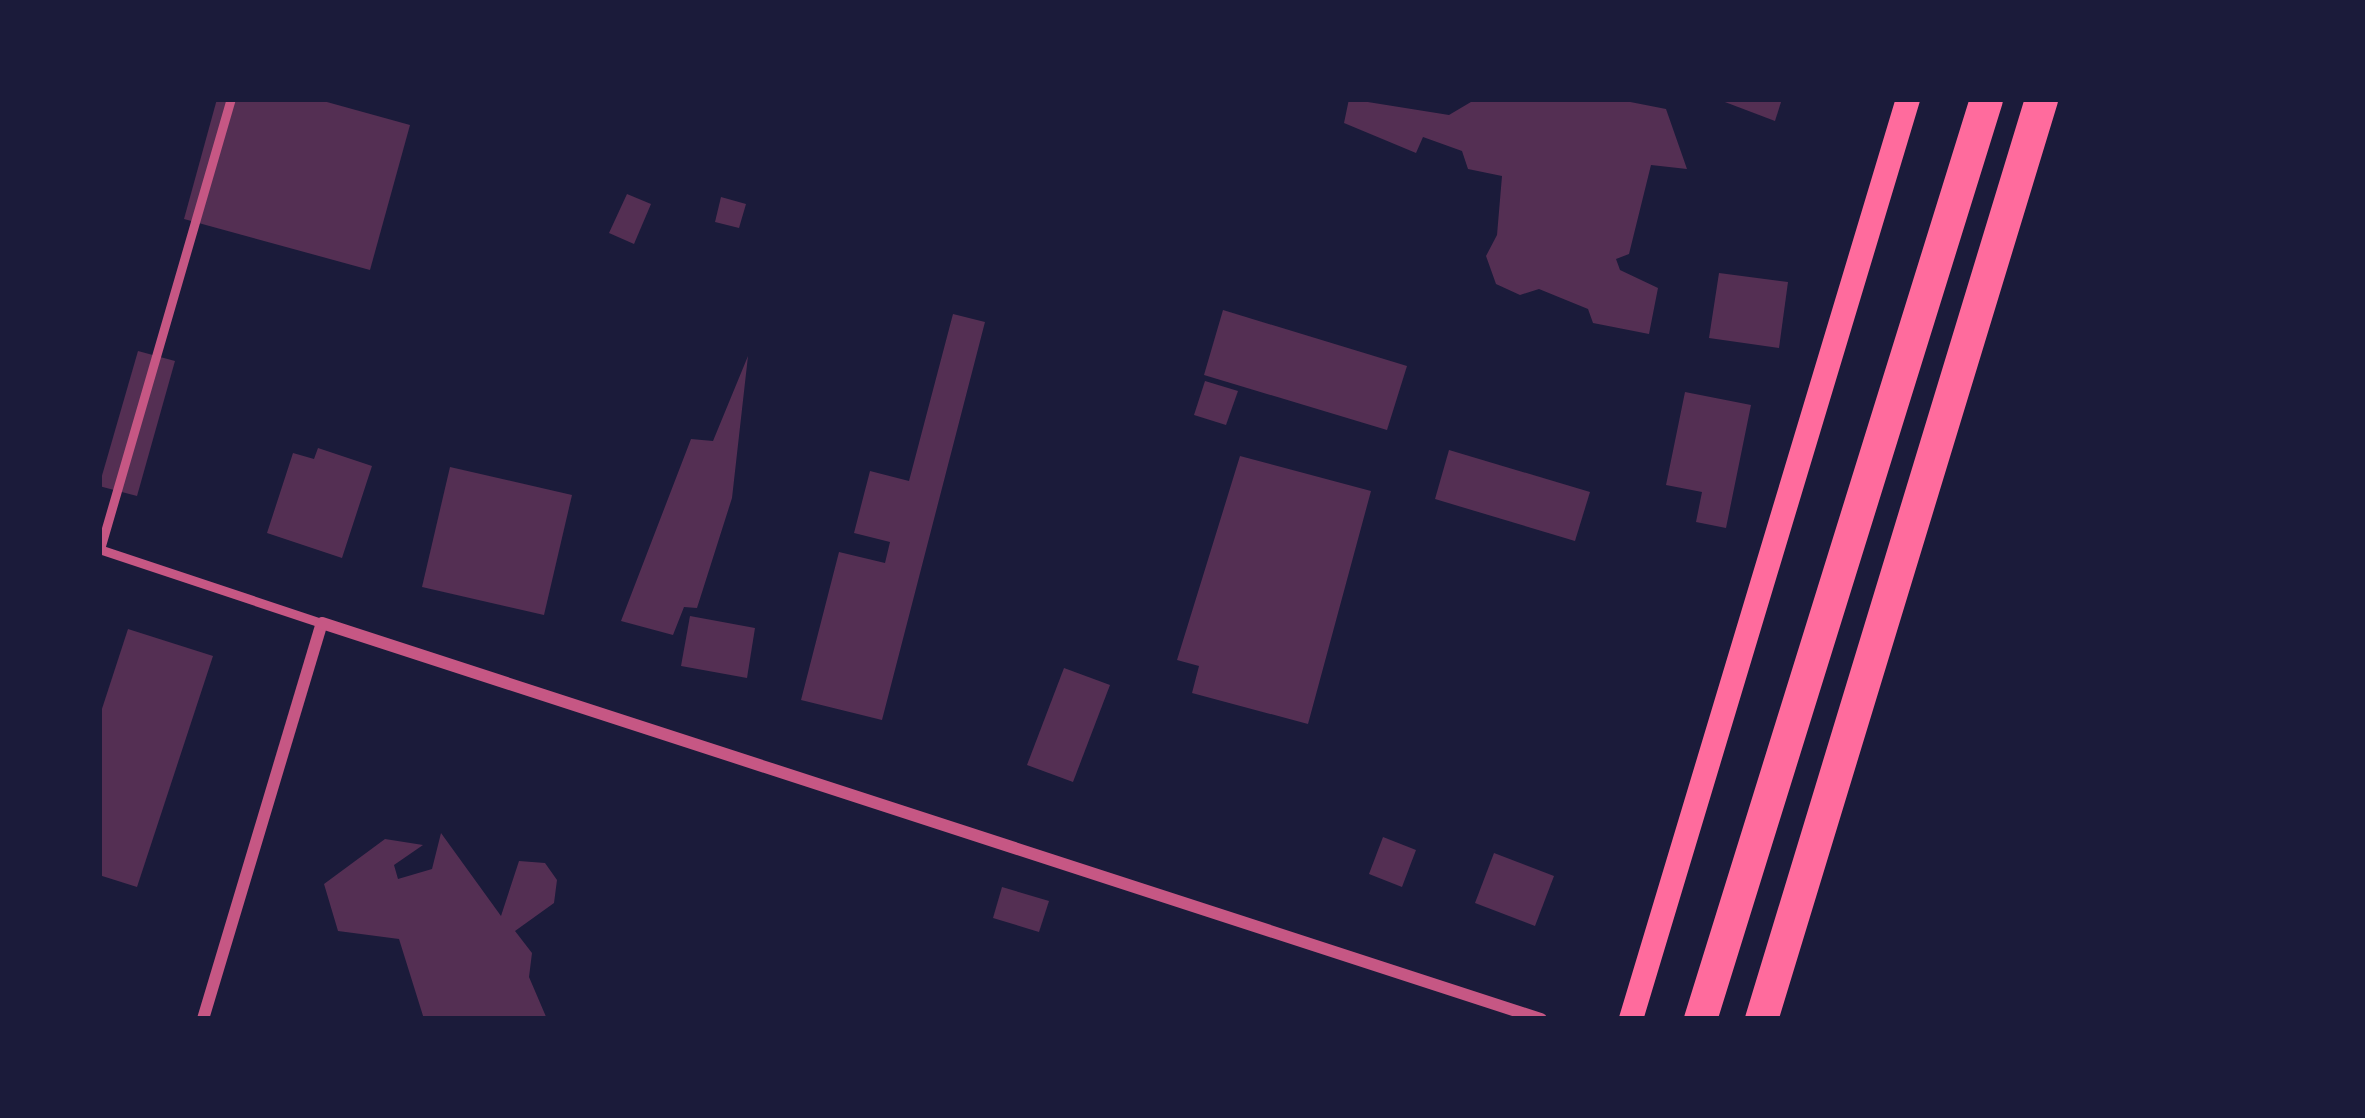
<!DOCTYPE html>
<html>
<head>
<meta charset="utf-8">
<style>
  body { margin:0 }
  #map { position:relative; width:2365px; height:1118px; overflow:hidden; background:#1b1b3a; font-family:Literata,serif }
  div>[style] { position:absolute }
  .building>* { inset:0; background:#542f53 }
  .service>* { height:9px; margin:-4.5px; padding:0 4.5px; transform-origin:4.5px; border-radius:4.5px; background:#c65784 }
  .minor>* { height:12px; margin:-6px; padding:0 6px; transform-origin:6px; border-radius:6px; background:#c65784 }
  .secondary>* { height:24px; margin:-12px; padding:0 12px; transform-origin:12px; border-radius:12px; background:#ff6b9d }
  .trunk>* { height:33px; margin:-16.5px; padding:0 16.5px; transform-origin:16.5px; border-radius:16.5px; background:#ff6b9d }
  span { translate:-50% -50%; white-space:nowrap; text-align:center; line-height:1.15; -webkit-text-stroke:10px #1b1b3a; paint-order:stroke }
  .frame { position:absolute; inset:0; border:102px solid #1b1b3a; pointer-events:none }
</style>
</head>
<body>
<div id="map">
  <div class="building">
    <i style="clip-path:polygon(217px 99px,316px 99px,410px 125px,370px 270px,184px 219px)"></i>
    <i style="clip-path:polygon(1349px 99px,1449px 115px,1476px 99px,1615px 99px,1666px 109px,1687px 169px,1651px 165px,1629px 254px,1616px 259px,1620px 270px,1658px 288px,1649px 334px,1593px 323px,1588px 309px,1539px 289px,1520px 295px,1496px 284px,1486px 256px,1497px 235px,1502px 176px,1468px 169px,1462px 151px,1423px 137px,1416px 153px,1344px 123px)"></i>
    <i style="clip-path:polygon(1717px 99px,1782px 99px,1775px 121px)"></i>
    <i style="clip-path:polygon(627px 194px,651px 204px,634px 244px,609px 233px)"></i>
    <i style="clip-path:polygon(721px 197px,746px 204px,739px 228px,715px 222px)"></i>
    <i style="clip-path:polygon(1719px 273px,1788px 282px,1779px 348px,1709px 338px)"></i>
    <i style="clip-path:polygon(1223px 310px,1407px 366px,1387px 430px,1204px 375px)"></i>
    <i style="clip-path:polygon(953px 314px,985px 322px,882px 720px,801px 700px,839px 552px,885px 563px,890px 542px,854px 533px,870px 471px,909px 481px)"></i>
    <i style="clip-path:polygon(138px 351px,175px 361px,137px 496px,99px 486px)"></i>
    <i style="clip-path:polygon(748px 356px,732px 498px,697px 608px,684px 607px,673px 635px,621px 621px,691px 439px,713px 441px)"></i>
    <i style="clip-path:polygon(1205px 381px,1238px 391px,1226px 425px,1194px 415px)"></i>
    <i style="clip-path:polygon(1685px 392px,1751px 405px,1726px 528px,1696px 522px,1702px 492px,1666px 485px)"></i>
    <i style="clip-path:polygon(318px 448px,372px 466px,342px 558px,267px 533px,293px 453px,314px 459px)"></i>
    <i style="clip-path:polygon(1449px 450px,1590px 492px,1575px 541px,1435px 499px)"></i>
    <i style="clip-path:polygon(1240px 456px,1371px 491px,1308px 724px,1192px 693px,1199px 666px,1177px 660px)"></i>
    <i style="clip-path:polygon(450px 467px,572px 495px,544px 615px,422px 587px)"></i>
    <i style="clip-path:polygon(690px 616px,755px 628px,747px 678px,681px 666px)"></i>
    <i style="clip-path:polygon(128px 629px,213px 656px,137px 887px,99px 875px,99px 718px)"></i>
    <i style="clip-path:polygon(1064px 668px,1110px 685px,1073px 782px,1027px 765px)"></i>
    <i style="clip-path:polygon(441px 833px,501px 916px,519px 861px,545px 863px,557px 880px,554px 903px,515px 931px,532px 953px,529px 977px,547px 1019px,424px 1019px,399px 939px,338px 931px,324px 884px,385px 839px,423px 845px,394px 865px,398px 879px,432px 869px)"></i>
    <i style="clip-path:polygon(1383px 837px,1416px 850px,1402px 887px,1369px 874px)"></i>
    <i style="clip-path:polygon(1494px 853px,1554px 876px,1535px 926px,1475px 903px)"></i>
    <i style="clip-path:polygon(1002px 887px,1049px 901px,1039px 932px,993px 918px)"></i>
  </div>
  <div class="service">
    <i style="left:99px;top:549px;width:235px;rotate:18.4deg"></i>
    <i style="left:100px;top:549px;width:469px;rotate:-73.8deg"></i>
  </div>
  <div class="minor">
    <i style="left:203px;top:1019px;width:413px;rotate:-73.3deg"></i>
    <i style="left:322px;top:623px;width:1282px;rotate:18deg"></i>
  </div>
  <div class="secondary">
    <i style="left:1631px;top:1019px;width:961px;rotate:-73.24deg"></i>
  </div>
  <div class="trunk">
    <i style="left:1700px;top:1019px;width:963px;rotate:-72.73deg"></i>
    <i style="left:1761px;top:1019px;width:962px;rotate:-73.07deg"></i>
  </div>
  <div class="frame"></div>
</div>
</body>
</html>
